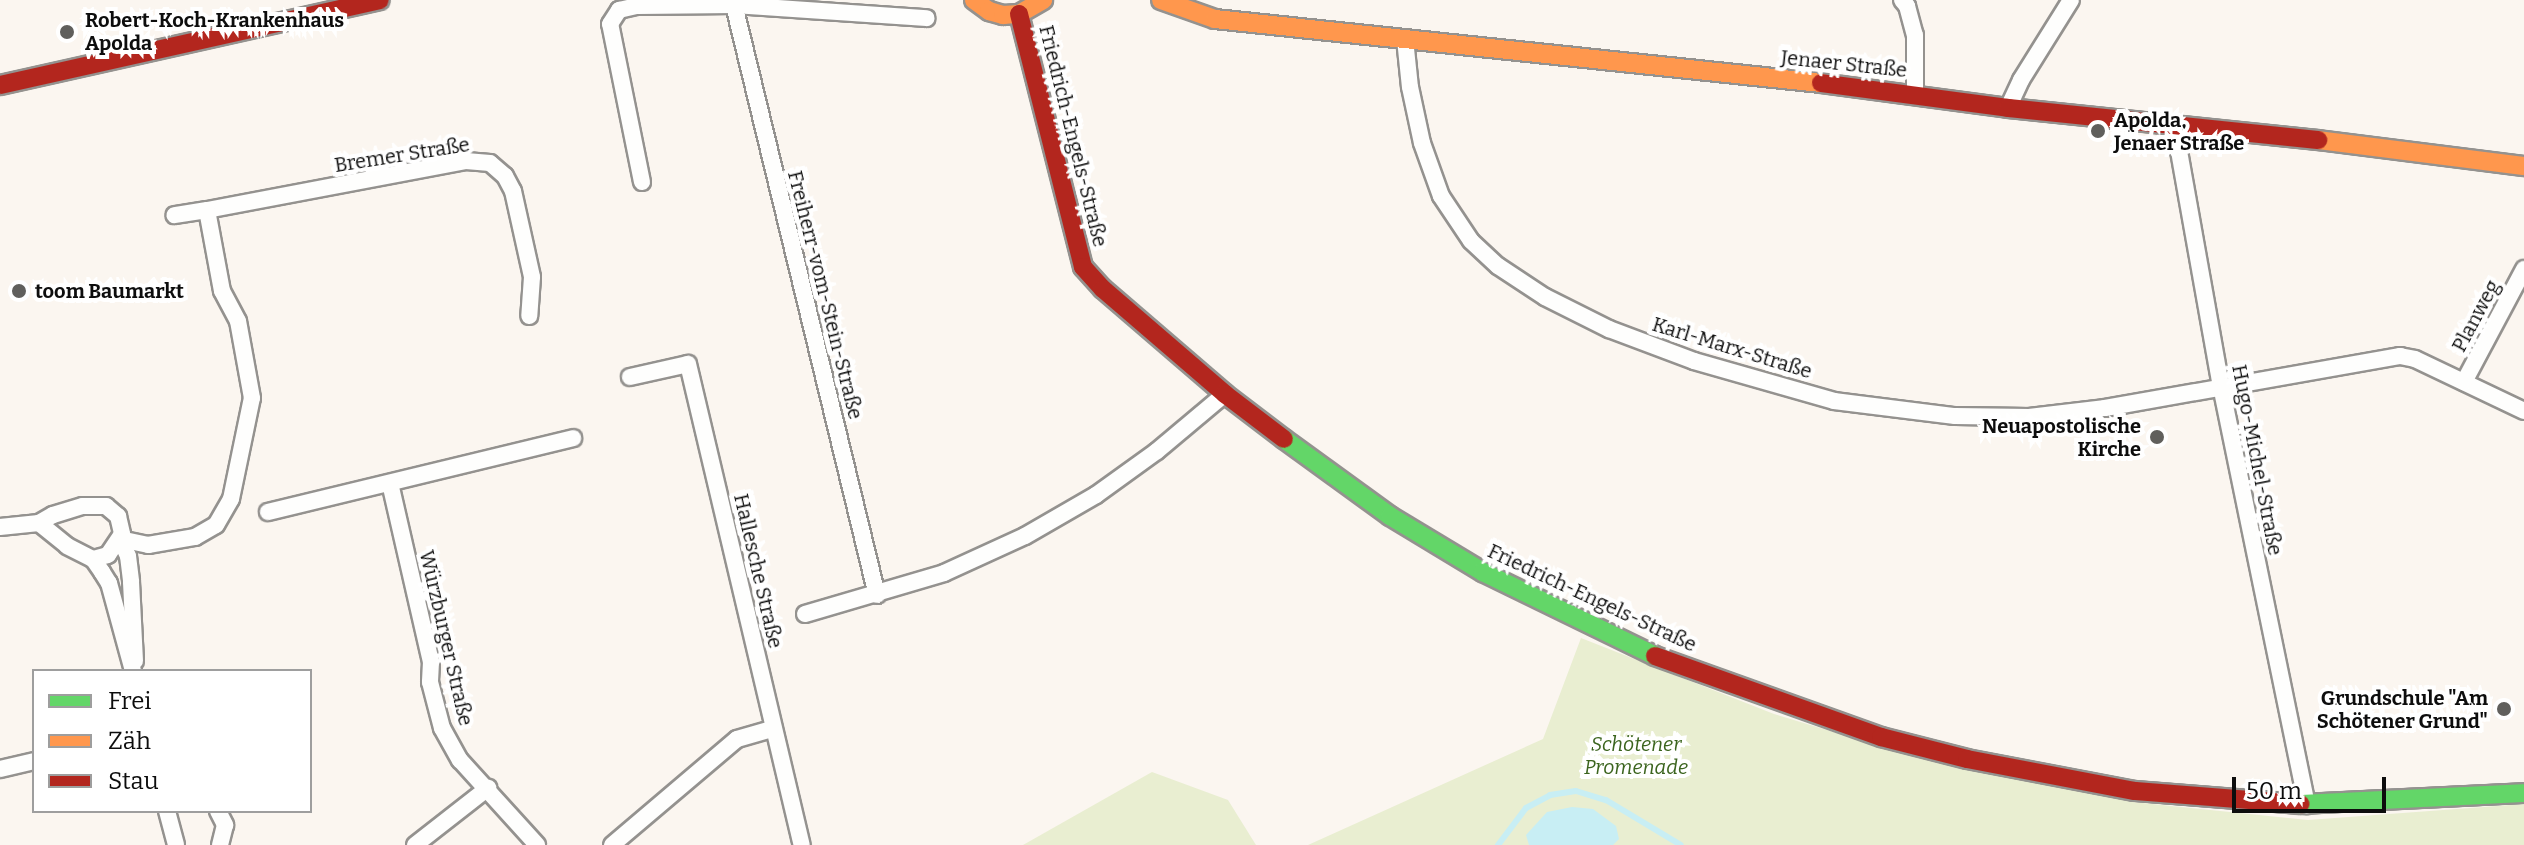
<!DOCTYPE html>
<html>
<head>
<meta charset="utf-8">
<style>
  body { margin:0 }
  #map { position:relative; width:2524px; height:845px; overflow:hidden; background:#fbf6f0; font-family:Bitter,serif }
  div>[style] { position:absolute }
  .green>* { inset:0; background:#e9eed1 }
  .water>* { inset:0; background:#c8eef4 }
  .stream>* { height:6px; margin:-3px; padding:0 3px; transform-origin:3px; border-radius:3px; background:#c8eef4 }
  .roads { filter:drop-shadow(2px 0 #94928f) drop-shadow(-2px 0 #94928f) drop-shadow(0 2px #94928f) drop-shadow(0 -2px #94928f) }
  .street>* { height:16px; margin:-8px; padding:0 8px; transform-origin:8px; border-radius:8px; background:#fefefd }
  .fast>* { height:18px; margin:-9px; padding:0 9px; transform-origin:9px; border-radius:9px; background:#63d668 }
  .slow>* { height:18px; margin:-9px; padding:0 9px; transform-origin:9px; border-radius:9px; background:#ff974d }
  .jam>* { height:18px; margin:-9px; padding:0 9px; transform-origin:9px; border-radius:9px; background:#b3261e }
  .dots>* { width:22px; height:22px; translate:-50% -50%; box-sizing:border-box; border:4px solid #fff; border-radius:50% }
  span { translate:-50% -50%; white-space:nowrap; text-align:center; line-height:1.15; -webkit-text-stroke:8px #fff; paint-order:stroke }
  .poi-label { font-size:20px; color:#0d0d0d; font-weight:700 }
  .left { translate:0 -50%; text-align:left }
  .right { translate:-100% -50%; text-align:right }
  .street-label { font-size:20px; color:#0d0d0d }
  .park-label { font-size:20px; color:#3b641e; font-style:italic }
  .legend { position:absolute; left:32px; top:669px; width:280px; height:144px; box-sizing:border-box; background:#fff; border:2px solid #9e9e9e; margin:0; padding:10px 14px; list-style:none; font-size:24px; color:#0d0d0d }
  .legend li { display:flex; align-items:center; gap:16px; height:40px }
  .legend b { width:40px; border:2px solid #9e9e9e }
  .scale { position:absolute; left:2232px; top:777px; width:154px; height:36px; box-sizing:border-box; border:4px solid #0d0d0d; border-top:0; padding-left:10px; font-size:24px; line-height:28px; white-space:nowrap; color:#0d0d0d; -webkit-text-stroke:6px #fff; paint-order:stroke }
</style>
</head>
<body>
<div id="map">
  <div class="green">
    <i style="clip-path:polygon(1581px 638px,1774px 714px,1877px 745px,2133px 802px,2308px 820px,2524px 804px,2524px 845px,1308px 845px,1543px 739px)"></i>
    <i style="clip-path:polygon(1152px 772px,1228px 800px,1256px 845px,1023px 845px)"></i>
  </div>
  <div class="water">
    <i style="clip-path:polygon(1572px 807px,1593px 809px,1616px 826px,1619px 839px,1613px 845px,1529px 845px,1526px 835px,1547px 812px)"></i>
  </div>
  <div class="stream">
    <i style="left:1498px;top:845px;width:46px;rotate:-52.9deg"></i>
    <i style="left:1526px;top:808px;width:27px;rotate:-28deg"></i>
    <i style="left:1550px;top:795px;width:26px;rotate:-9deg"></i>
    <i style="left:1576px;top:791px;width:31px;rotate:17deg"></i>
    <i style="left:1606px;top:800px;width:87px;rotate:31deg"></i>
  </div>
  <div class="roads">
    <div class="street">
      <i style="left:1902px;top:0;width:8px;rotate:50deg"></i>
      <i style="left:1907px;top:6px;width:30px;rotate:75deg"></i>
      <i style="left:1915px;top:35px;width:58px;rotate:90deg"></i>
      <i style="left:734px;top:5px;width:607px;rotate:76.38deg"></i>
      <i style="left:1405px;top:39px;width:48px;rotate:84.1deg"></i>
      <i style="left:1410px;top:87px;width:57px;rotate:77.9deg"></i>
      <i style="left:1422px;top:143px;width:56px;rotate:70.3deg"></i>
      <i style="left:1441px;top:196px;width:54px;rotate:56.3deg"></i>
      <i style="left:1471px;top:241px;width:37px;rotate:43deg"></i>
      <i style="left:1498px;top:266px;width:56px;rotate:33.4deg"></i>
      <i style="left:1545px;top:297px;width:72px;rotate:26.6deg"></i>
      <i style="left:1609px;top:329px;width:91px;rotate:20.6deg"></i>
      <i style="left:1694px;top:361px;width:146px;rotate:15.9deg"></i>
      <i style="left:1834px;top:401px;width:122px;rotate:7.1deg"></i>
      <i style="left:1955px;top:416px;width:74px;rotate:0.8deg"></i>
      <i style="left:2029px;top:417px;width:77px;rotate:-6.8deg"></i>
      <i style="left:2105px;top:408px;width:300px;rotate:-10deg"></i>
      <i style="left:2400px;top:356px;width:15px;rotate:11deg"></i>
      <i style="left:2415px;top:359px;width:121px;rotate:25.5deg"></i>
      <i style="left:2008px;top:108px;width:31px;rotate:-65deg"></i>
      <i style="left:2021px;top:80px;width:94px;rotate:-58deg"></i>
      <i style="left:2174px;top:123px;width:267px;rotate:79.9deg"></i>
      <i style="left:2221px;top:386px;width:428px;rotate:78.4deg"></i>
      <i style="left:642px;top:182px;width:161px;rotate:-101.4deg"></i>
      <i style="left:610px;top:24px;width:17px;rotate:-57deg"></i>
      <i style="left:619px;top:10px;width:18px;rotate:-13deg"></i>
      <i style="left:637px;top:6px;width:97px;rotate:-0.6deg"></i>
      <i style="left:734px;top:5px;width:193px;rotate:3.9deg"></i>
      <i style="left:207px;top:210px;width:264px;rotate:-10.7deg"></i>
      <i style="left:466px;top:161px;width:24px;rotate:5deg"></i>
      <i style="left:490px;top:163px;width:20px;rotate:41deg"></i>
      <i style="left:505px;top:176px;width:17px;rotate:62deg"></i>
      <i style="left:513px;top:191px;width:88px;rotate:77.5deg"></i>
      <i style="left:532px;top:277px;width:39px;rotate:94deg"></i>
      <i style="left:630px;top:377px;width:59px;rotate:-12.6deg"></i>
      <i style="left:688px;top:364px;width:494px;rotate:76.7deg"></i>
      <i style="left:2464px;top:382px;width:128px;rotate:-62deg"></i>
      <i style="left:390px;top:483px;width:184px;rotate:77.1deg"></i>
      <i style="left:431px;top:662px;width:20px;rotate:93deg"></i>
      <i style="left:430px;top:682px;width:48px;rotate:75.4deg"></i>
      <i style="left:442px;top:728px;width:37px;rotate:61deg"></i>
      <i style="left:460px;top:760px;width:115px;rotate:47.8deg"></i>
      <i style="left:268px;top:512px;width:314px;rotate:-13.6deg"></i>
      <i style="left:39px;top:523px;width:36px;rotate:39deg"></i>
      <i style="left:67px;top:546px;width:29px;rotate:27deg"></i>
      <i style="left:93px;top:559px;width:16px;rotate:55deg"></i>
      <i style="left:102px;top:572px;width:13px;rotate:58deg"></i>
      <i style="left:109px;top:583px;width:91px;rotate:74.7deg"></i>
      <i style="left:0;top:527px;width:39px;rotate:-6deg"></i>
      <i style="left:39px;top:523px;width:16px;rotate:-30deg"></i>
      <i style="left:53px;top:515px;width:31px;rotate:-17deg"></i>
      <i style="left:83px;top:506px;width:23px"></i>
      <i style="left:106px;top:506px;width:16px;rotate:40deg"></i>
      <i style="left:118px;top:516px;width:18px;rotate:77deg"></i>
      <i style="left:122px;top:534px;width:25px;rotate:124deg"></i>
      <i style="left:108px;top:555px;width:16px;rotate:165deg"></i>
      <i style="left:120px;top:539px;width:29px;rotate:12deg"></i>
      <i style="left:148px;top:545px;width:48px;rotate:-9.7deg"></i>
      <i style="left:195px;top:537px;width:24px;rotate:-30deg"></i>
      <i style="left:216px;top:525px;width:30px;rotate:-60deg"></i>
      <i style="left:231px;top:499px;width:103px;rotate:-78.3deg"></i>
      <i style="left:252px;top:398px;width:78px;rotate:-100.3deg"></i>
      <i style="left:238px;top:321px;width:34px;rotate:-118deg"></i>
      <i style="left:222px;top:291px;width:82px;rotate:-100.5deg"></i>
      <i style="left:207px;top:210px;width:33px;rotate:171deg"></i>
      <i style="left:120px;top:539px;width:19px;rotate:65deg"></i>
      <i style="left:128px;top:556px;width:26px;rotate:83deg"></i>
      <i style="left:131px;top:582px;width:79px;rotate:87.1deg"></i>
      <i style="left:805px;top:614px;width:145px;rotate:-16.4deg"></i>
      <i style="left:944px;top:573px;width:89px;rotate:-24.6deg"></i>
      <i style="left:1025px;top:536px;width:82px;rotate:-30deg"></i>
      <i style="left:1096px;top:495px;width:75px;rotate:-35.8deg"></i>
      <i style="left:1157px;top:451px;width:89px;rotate:-40deg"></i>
      <i style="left:0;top:769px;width:35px;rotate:-13deg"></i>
      <i style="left:167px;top:811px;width:35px;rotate:75deg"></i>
      <i style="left:218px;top:811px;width:16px;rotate:63deg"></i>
      <i style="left:225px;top:825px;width:21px;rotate:104deg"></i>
      <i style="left:415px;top:845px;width:93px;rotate:-38deg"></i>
      <i style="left:612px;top:845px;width:164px;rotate:-40.3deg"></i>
      <i style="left:737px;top:739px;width:37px;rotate:-16deg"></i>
    </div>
    <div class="fast">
      <i style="left:1284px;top:439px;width:131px;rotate:36deg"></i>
      <i style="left:1390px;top:516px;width:109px;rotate:31.1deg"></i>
      <i style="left:1483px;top:572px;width:191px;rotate:26deg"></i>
      <i style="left:2300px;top:804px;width:224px;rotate:-2.8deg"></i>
    </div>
    <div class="slow">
      <i style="left:974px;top:0;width:19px;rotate:36deg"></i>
      <i style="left:989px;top:11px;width:15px;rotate:16deg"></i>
      <i style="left:1003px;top:15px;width:16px;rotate:-4deg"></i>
      <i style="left:1019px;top:14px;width:28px;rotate:-30deg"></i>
      <i style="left:1161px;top:0;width:57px;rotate:19.4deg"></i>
      <i style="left:1215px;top:19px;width:609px;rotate:6.03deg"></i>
      <i style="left:2318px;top:140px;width:208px;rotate:7.2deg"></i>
    </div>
    <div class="jam">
      <i style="left:1019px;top:14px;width:261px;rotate:75.8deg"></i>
      <i style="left:1083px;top:267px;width:30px;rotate:48deg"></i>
      <i style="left:1103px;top:289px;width:161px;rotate:40.7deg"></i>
      <i style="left:1225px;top:394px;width:74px;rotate:37.3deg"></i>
      <i style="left:1821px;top:83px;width:189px;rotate:7.6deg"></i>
      <i style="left:2008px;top:108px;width:312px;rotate:5.9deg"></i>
      <i style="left:0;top:85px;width:389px;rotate:-12.6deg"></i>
      <i style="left:1655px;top:656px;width:240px;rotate:19.7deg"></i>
      <i style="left:1881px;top:737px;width:89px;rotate:14.3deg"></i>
      <i style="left:1967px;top:759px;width:171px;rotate:10.8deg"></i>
      <i style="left:2135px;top:791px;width:166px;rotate:4.5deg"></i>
    </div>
  </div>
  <div class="dots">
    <i style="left:67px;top:32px;background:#605f5c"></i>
    <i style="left:2098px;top:131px;background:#605f5c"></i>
    <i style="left:19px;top:291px;background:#605f5c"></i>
    <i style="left:2157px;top:437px;background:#605f5c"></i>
    <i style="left:2504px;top:709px;background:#605f5c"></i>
  </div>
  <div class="poi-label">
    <span class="left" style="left:85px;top:32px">Robert-Koch-Krankenhaus<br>Apolda</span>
    <span class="left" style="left:2114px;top:132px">Apolda,<br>Jenaer Straße</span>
    <span class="left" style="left:35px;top:291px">toom Baumarkt</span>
    <span class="right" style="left:2141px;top:438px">Neuapostolische<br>Kirche</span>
    <span class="right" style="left:2488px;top:710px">Grundschule "Am<br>Schötener Grund"</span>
  </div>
  <div class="street-label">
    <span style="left:1844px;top:64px;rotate:6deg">Jenaer Straße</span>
    <span style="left:1073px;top:136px;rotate:76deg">Friedrich-Engels-Straße</span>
    <span style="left:402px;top:155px;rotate:-9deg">Bremer Straße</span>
    <span style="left:825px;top:295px;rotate:76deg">Freiherr-vom-Stein-Straße</span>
    <span style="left:2476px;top:316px;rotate:-62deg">Planweg</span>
    <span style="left:1732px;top:348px;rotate:17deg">Karl-Marx-Straße</span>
    <span style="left:2257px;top:460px;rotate:79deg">Hugo-Michel-Straße</span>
    <span style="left:758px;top:571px;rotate:77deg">Hallesche Straße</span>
    <span style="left:1592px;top:598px;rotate:25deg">Friedrich-Engels-Straße</span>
    <span style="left:446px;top:638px;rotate:77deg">Würzburger Straße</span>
  </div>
  <div class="park-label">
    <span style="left:1636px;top:756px">Schötener<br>Promenade</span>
  </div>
  <ul class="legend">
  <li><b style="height:10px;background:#63d668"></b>Frei</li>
  <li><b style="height:10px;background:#ff974d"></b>Zäh</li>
  <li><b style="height:10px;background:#b3261e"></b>Stau</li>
  </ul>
  <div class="scale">50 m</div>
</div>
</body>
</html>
